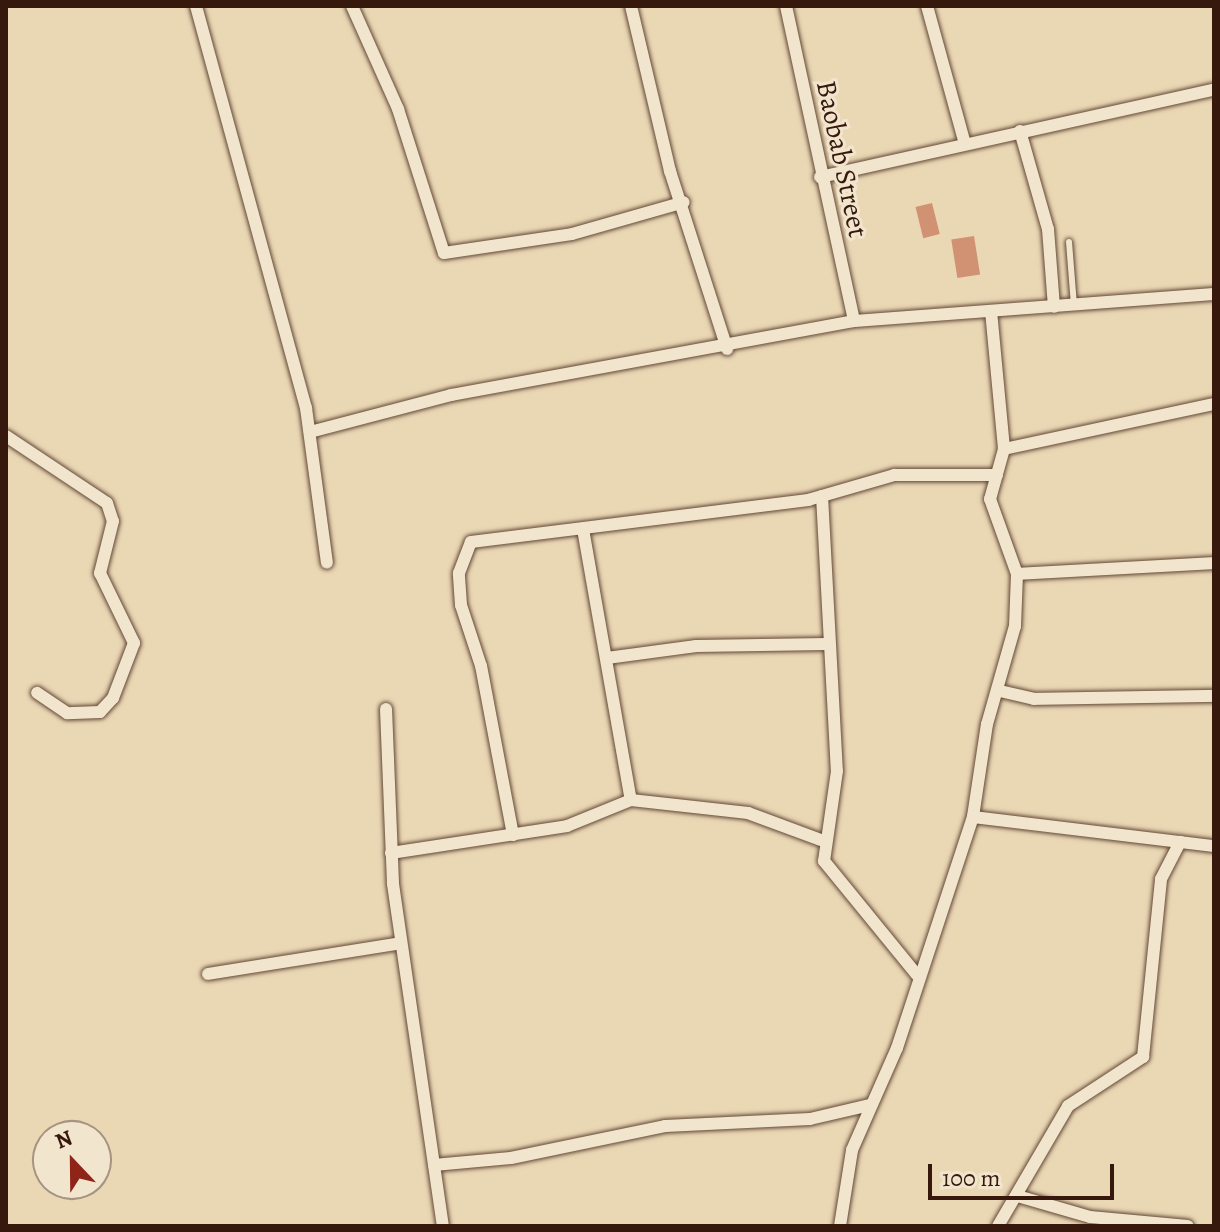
<!DOCTYPE html>
<style>
body{margin:0}
#map{position:relative;width:1220px;height:1232px;overflow:hidden;background:#ead7b4;font-family:Alegreya,serif}
div>[style]{position:absolute}
[style*='--x']{left:calc(var(--x)*1px);top:calc(var(--y)*1px);width:calc(var(--w)*1px);rotate:calc(var(--a)*1deg)}
.building>*{inset:0;background:#d19274;transform-origin:0 0}
.roads{filter:drop-shadow(0 0 2px #634837) drop-shadow(0 0 2px #634837)}
.service>*{height:6px;margin:-3px;padding:0 3px;transform-origin:3px;border-radius:3px;background:#f1e5ce}
.minor>*{height:12px;margin:-6px;padding:0 6px;transform-origin:6px;border-radius:6px;background:#f1e5ce}
span{translate:-50% -50%;white-space:nowrap;text-align:center;line-height:1.15;-webkit-text-stroke:6px #f1e5ce;paint-order:stroke}
.street-label{font-size:28px;color:#36180d}
.frame{position:absolute;inset:0;border:8px solid #36180d;pointer-events:none}
.north{position:absolute;left:32px;top:1120px;width:80px;height:80px;box-sizing:border-box;background:#f1e5ce;border:2px solid #a69381;border-radius:50%;rotate:338deg;font-size:22px;font-weight:700;line-height:32px;text-align:center;color:#36180d}
.north::after{content:'';display:block;margin:auto;width:28px;height:36px;background:#8f2418;clip-path:polygon(50% 0,100% 100%,50% 72%,0 100%)}
.scale{position:absolute;left:928px;top:1164px;width:186px;height:36px;box-sizing:border-box;border:4px solid #36180d;border-top:0;padding-left:10px;font-size:24px;line-height:28px;white-space:nowrap;color:#36180d;-webkit-text-stroke:6px #f1e5ce;paint-order:stroke}
</style>
<div id="map">
<div class="building">
<div style="left:932px;top:203px;width:32px;height:17px;rotate:76deg"></div>
<div style="left:974px;top:236px;width:39px;height:23px;rotate:81deg"></div>
</div>
<div class="roads">
<div class="service">
<div style="--x:1069;--y:242;--w:64;--a:85.5"></div>
</div>
<div class="minor">
<div style="--x:196;--y:6;--w:417;--a:74.7"></div>
<div style="--x:306;--y:408;--w:156;--a:82.3"></div>
<div style="--x:352;--y:6;--w:113;--a:65.9"></div>
<div style="--x:398;--y:109;--w:151;--a:72.3"></div>
<div style="--x:444;--y:253;--w:129;--a:-8.4"></div>
<div style="--x:572;--y:234;--w:116;--a:-15.9"></div>
<div style="--x:631;--y:6;--w:170;--a:76.7"></div>
<div style="--x:670;--y:171;--w:187;--a:72.2"></div>
<div style="--x:786;--y:6;--w:322;--a:77.8"></div>
<div style="--x:927;--y:6;--w:139;--a:74.6"></div>
<div style="--x:1020;--y:131;--w:102;--a:74.1"></div>
<div style="--x:1048;--y:229;--w:78;--a:85.6"></div>
<div style="--x:820;--y:177;--w:403;--a:-12.5"></div>
<div style="--x:991;--y:311;--w:139;--a:84.6"></div>
<div style="--x:1004;--y:449;--w:52;--a:105.6"></div>
<div style="--x:990;--y:499;--w:80;--a:70.2"></div>
<div style="--x:1017;--y:574;--w:52;--a:92.2"></div>
<div style="--x:1015;--y:626;--w:102;--a:105.9"></div>
<div style="--x:987;--y:724;--w:94;--a:98.6"></div>
<div style="--x:973;--y:817;--w:243;--a:6.9"></div>
<div style="--x:310;--y:432;--w:146;--a:-14.7"></div>
<div style="--x:451;--y:395;--w:410;--a:-10.4"></div>
<div style="--x:854;--y:321;--w:361;--a:-4.3"></div>
<div style="--x:6;--y:436;--w:121;--a:33.6"></div>
<div style="--x:107;--y:503;--w:19;--a:72"></div>
<div style="--x:113;--y:521;--w:54;--a:104"></div>
<div style="--x:100;--y:573;--w:78;--a:64.1"></div>
<div style="--x:134;--y:643;--w:59;--a:110.9"></div>
<div style="--x:113;--y:698;--w:19;--a:133"></div>
<div style="--x:100;--y:712;--w:33;--a:178"></div>
<div style="--x:67;--y:713;--w:36;--a:-146"></div>
<div style="--x:1004;--y:449;--w:215;--a:-12.1"></div>
<div style="--x:822;--y:496;--w:275;--a:86.9"></div>
<div style="--x:837;--y:771;--w:91;--a:98.2"></div>
<div style="--x:824;--y:861;--w:147;--a:50.8"></div>
<div style="--x:583;--y:529;--w:275;--a:80"></div>
<div style="--x:631;--y:800;--w:118;--a:6.3"></div>
<div style="--x:748;--y:813;--w:78;--a:20.3"></div>
<div style="--x:1017;--y:574;--w:197;--a:-3.2"></div>
<div style="--x:607;--y:658;--w:90;--a:-7.7"></div>
<div style="--x:696;--y:646;--w:130;--a:-0.9"></div>
<div style="--x:1000;--y:691;--w:35;--a:13"></div>
<div style="--x:1034;--y:699;--w:180;--a:-1"></div>
<div style="--x:386;--y:709;--w:175;--a:87.7"></div>
<div style="--x:393;--y:884;--w:346;--a:81.7"></div>
<div style="--x:513;--y:835;--w:172;--a:-100.7"></div>
<div style="--x:481;--y:666;--w:64;--a:-108.2"></div>
<div style="--x:461;--y:605;--w:32;--a:-94"></div>
<div style="--x:459;--y:573;--w:33;--a:-69"></div>
<div style="--x:471;--y:542;--w:340;--a:-7.1"></div>
<div style="--x:808;--y:500;--w:90;--a:-16.2"></div>
<div style="--x:894;--y:475;--w:103;--a:0"></div>
<div style="--x:391;--y:853;--w:178;--a:-8.7"></div>
<div style="--x:567;--y:826;--w:69;--a:-22.1"></div>
<div style="--x:208;--y:974;--w:195;--a:-9.1"></div>
<div style="--x:434;--y:1165;--w:77;--a:-5.2"></div>
<div style="--x:511;--y:1158;--w:157;--a:-11.7"></div>
<div style="--x:665;--y:1126;--w:145;--a:-2.8"></div>
<div style="--x:810;--y:1119;--w:62;--a:-13.1"></div>
<div style="--x:1021;--y:1197;--w:72;--a:16.2"></div>
<div style="--x:1090;--y:1217;--w:98;--a:5.2"></div>
<div style="--x:840;--y:1226;--w:77;--a:-81"></div>
<div style="--x:852;--y:1150;--w:111;--a:-66.2"></div>
<div style="--x:897;--y:1048;--w:243;--a:-71.8"></div>
<div style="--x:998;--y:1226;--w:139;--a:-59.7"></div>
<div style="--x:1068;--y:1106;--w:90;--a:-33.2"></div>
<div style="--x:1143;--y:1057;--w:179;--a:-84.2"></div>
<div style="--x:1161;--y:879;--w:42;--a:-62.8"></div>
</div>
</div>
<div class="street-label">
<span style="left:842px;top:159px;rotate:78deg">Baobab Street</span>
</div>
<div class="frame"></div>
<div class="north">N</div>
<div class="scale">100 m</div>
</div>
